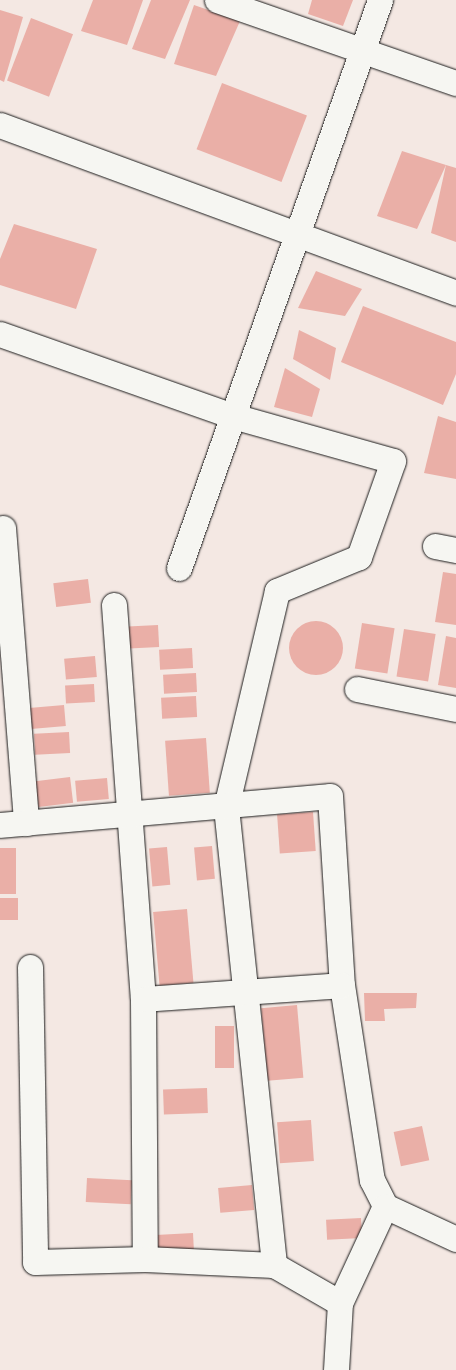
<!DOCTYPE html>
<style>
body{margin:0}
#map{position:relative;width:456px;height:1370px;overflow:hidden;background:#f4e8e3;font-family:Pangolin,sans-serif}
div>[style]{position:absolute}
[style*='--x']{left:calc(var(--x)*1px);top:calc(var(--y)*1px);width:calc(var(--w)*1px);rotate:calc(var(--a)*1deg)}
.building>*{inset:0;background:#eaafa7;transform-origin:0 0}
.round{border-radius:50%}
.roads{filter:drop-shadow(0 0 1px #1c1c1c) drop-shadow(0 0 1px #1c1c1c)}
.street>*{height:25px;margin:-12.5px;padding:0 12.5px;transform-origin:12.5px;border-radius:12.5px;background:#f6f6f2}
span{translate:-50% -50%;white-space:nowrap;text-align:center;line-height:1.15;-webkit-text-stroke:4.5px #f6f6f2;paint-order:stroke}
</style>
<div id="map">
<div class="building">
<div style="clip-path:polygon(93px 0,143px 0,127px 45px,81px 31px)"></div>
<div style="clip-path:polygon(151px 0,190px 0,165px 59px,132px 49px)"></div>
<div style="clip-path:polygon(312px 0,353px 0,343px 26px,308px 14px)"></div>
<div style="clip-path:polygon(194px 5px,240px 21px,216px 76px,174px 64px)"></div>
<div style="clip-path:polygon(0 10px,23px 17px,4px 82px,0 80px)"></div>
<div style="left:31px;top:18px;width:45px;height:67px;rotate:21deg"></div>
<div style="left:222px;top:83px;width:91px;height:71px;rotate:21deg"></div>
<div style="clip-path:polygon(402px 151px,446px 165px,417px 229px,377px 216px)"></div>
<div style="clip-path:polygon(446px 165px,456px 168px,456px 242px,431px 233px)"></div>
<div style="clip-path:polygon(14px 224px,97px 249px,76px 309px,0 285px,0 259px)"></div>
<div style="clip-path:polygon(316px 271px,362px 289px,345px 316px,298px 308px)"></div>
<div style="clip-path:polygon(363px 306px,456px 342px,456px 374px,443px 405px,341px 362px)"></div>
<div style="clip-path:polygon(299px 330px,336px 348px,330px 380px,293px 359px)"></div>
<div style="clip-path:polygon(285px 368px,320px 389px,312px 417px,274px 407px)"></div>
<div style="clip-path:polygon(438px 416px,456px 422px,456px 479px,424px 473px)"></div>
<div style="clip-path:polygon(443px 572px,456px 574px,456px 625px,435px 622px)"></div>
<div style="left:88px;top:579px;width:24px;height:35px;rotate:83deg"></div>
<div class="round" style="left:289px;top:621px;width:54px;height:54px"></div>
<div style="left:362px;top:623px;width:33px;height:46px;rotate:9deg"></div>
<div style="left:158px;top:625px;width:22px;height:35px;rotate:87deg"></div>
<div style="left:404px;top:629px;width:32px;height:48px;rotate:9deg"></div>
<div style="clip-path:polygon(446px 636px,456px 638px,456px 688px,438px 685px)"></div>
<div style="left:192px;top:648px;width:20px;height:33px;rotate:87deg"></div>
<div style="left:95px;top:656px;width:21px;height:31px;rotate:85deg"></div>
<div style="left:196px;top:673px;width:19px;height:33px;rotate:87deg"></div>
<div style="left:94px;top:684px;width:18px;height:29px;rotate:87deg"></div>
<div style="left:196px;top:696px;width:21px;height:35px;rotate:87deg"></div>
<div style="left:64px;top:705px;width:21px;height:35px;rotate:85deg"></div>
<div style="left:69px;top:732px;width:21px;height:35px;rotate:87deg"></div>
<div style="left:206px;top:738px;width:55px;height:41px;rotate:86deg"></div>
<div style="left:70px;top:777px;width:26px;height:35px;rotate:83deg"></div>
<div style="left:107px;top:778px;width:21px;height:32px;rotate:85deg"></div>
<div style="left:313px;top:812px;width:39px;height:36px;rotate:86deg"></div>
<div style="left:212px;top:846px;width:33px;height:18px;rotate:85deg"></div>
<div style="left:167px;top:847px;width:38px;height:18px;rotate:85deg"></div>
<div style="left:0;top:848px;width:16px;height:46px"></div>
<div style="left:0;top:898px;width:18px;height:22px"></div>
<div style="left:187px;top:909px;width:74px;height:34px;rotate:85deg"></div>
<div style="clip-path:polygon(364px 993px,417px 993px,416px 1008px,384px 1009px,385px 1021px,365px 1021px)"></div>
<div style="left:297px;top:1005px;width:73px;height:36px;rotate:85deg"></div>
<div style="left:215px;top:1026px;width:19px;height:42px"></div>
<div style="left:207px;top:1088px;width:25px;height:44px;rotate:88deg"></div>
<div style="left:311px;top:1120px;width:41px;height:34px;rotate:86deg"></div>
<div style="left:422px;top:1126px;width:35px;height:29px;rotate:78deg"></div>
<div style="left:87px;top:1178px;width:45px;height:24px;rotate:3deg"></div>
<div style="left:252px;top:1185px;width:25px;height:34px;rotate:85deg"></div>
<div style="left:361px;top:1218px;width:20px;height:35px;rotate:87deg"></div>
<div style="left:193px;top:1233px;width:20px;height:42px;rotate:87deg"></div>
</div>
<div class="roads">
<div class="street">
<div style="--x:217;--y:0;--w:253;--a:19.2"></div>
<div style="--x:0;--y:125;--w:486;--a:20.2"></div>
<div style="--x:0;--y:334;--w:247;--a:19.4"></div>
<div style="--x:233;--y:416;--w:166;--a:15.7"></div>
<div style="--x:393;--y:461;--w:102;--a:109.5"></div>
<div style="--x:359;--y:557;--w:89;--a:157.5"></div>
<div style="--x:277;--y:591;--w:222;--a:103.3"></div>
<div style="--x:226;--y:807;--w:461;--a:84"></div>
<div style="--x:274;--y:1265;--w:76;--a:29.9"></div>
<div style="--x:3;--y:528;--w:296;--a:85.5"></div>
<div style="--x:435;--y:546;--w:21;--a:11"></div>
<div style="--x:179;--y:568;--w:603;--a:-70.51"></div>
<div style="--x:114;--y:605;--w:395;--a:85.8"></div>
<div style="--x:143;--y:999;--w:260;--a:89.6"></div>
<div style="--x:357;--y:689;--w:101;--a:11.4"></div>
<div style="--x:0;--y:825;--w:331;--a:-5"></div>
<div style="--x:330;--y:796;--w:189;--a:86.4"></div>
<div style="--x:342;--y:985;--w:197;--a:81.3"></div>
<div style="--x:372;--y:1180;--w:29;--a:63"></div>
<div style="--x:385;--y:1206;--w:78;--a:24.9"></div>
<div style="--x:30;--y:967;--w:295;--a:89"></div>
<div style="--x:35;--y:1262;--w:110;--a:-1.6"></div>
<div style="--x:145;--y:1259;--w:129;--a:2.7"></div>
<div style="--x:143;--y:999;--w:199;--a:-4"></div>
<div style="--x:336;--y:1370;--w:67;--a:-86.6"></div>
<div style="--x:340;--y:1303;--w:107;--a:-65.1"></div>
</div>
</div>
</div>
